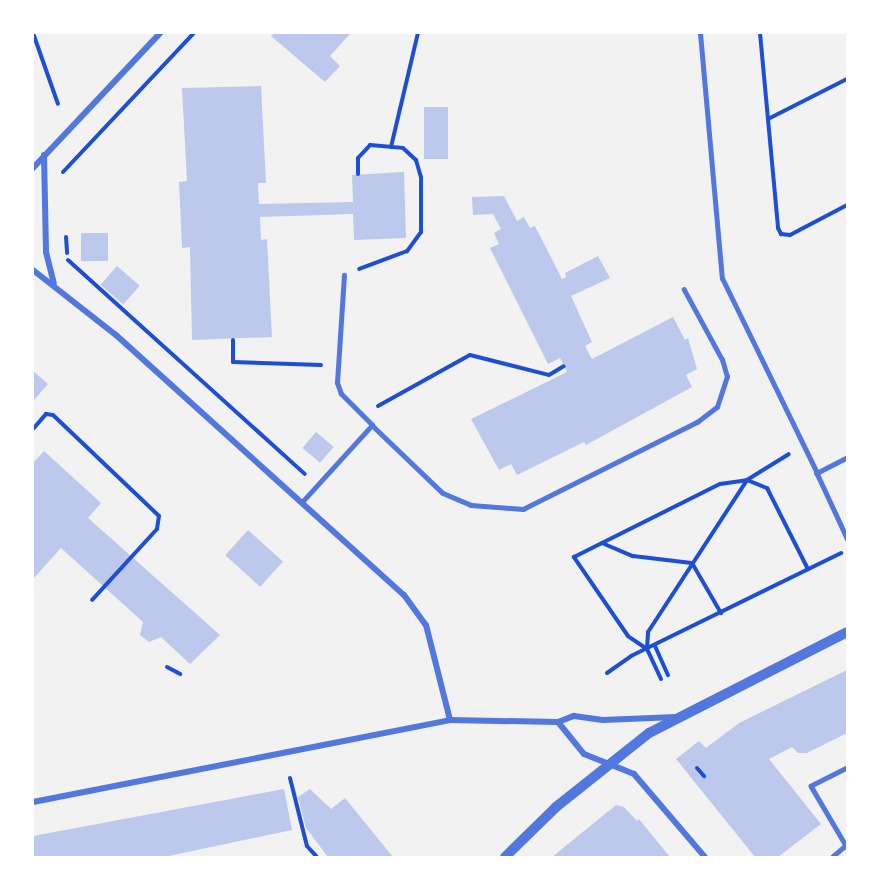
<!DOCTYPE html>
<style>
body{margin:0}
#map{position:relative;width:880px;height:890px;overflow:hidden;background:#f2f2f2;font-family:"PT Sans Narrow",sans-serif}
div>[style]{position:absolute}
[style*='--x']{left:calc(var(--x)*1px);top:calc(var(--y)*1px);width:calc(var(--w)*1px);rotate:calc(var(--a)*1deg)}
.building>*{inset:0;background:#bdc9ec;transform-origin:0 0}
.path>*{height:4px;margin:-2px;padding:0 2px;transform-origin:2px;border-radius:2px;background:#1d4ed8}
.service>*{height:4.5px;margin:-2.25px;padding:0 2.25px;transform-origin:2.25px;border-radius:2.25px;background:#5277de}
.pedestrian>*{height:5px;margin:-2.5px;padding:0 2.5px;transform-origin:2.5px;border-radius:2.5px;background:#5277de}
.minor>*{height:6px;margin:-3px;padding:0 3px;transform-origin:3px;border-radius:3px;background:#5277de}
.tertiary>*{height:10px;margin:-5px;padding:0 5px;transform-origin:5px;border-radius:5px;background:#5277de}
span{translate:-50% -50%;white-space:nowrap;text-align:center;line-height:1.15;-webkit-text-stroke:6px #fff;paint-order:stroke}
.frame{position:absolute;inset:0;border:34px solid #fff;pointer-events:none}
</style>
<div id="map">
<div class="building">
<div style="clip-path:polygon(274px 33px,351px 33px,330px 56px,340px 66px,325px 82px,271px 36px)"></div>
<div style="clip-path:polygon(261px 86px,266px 183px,258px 183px,259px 204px,353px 202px,352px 175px,404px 172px,406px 238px,354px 240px,353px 214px,260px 217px,261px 240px,267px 239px,272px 337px,192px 340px,190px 247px,182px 248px,179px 182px,187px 181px,182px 88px)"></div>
<div style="left:424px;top:107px;width:24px;height:52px"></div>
<div style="clip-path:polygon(504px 196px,517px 221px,524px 217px,530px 228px,535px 226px,562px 279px,566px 277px,565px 273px,598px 256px,610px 278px,571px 296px,592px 342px,585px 346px,592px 359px,673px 317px,685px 340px,688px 338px,697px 369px,686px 375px,692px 387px,586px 445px,584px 442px,517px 475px,511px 464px,499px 470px,471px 419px,567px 372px,560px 358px,548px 364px,490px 248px,499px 244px,494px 233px,501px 229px,493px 214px,473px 215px,472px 197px)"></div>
<div style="left:81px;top:233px;width:27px;height:28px"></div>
<div style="left:117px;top:266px;width:30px;height:25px;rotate:41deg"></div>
<div style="clip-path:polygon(33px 371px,48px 384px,33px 401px)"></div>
<div style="left:316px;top:432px;width:23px;height:21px;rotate:40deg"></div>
<div style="clip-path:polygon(44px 451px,101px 503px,88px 518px,220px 635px,190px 664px,161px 637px,149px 642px,140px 635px,143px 622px,61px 548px,33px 579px,33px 463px)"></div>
<div style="left:248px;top:530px;width:47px;height:34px;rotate:42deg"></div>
<div style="clip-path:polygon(847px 670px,847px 733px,807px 753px,798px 753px,792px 747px,769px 759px,821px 824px,778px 857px,755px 857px,676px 759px,699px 741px,706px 748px,739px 723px)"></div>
<div style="clip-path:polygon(284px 789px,292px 830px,164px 857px,33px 857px,33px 836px)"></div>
<div style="clip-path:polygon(310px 789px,331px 809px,345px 798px,393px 857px,328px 857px,306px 828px,298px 797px)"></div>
<div style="clip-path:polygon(616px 805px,624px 807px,637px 821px,639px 819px,670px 857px,552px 857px)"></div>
</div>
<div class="path">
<div style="--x:33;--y:33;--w:75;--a:70.6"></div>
<div style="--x:760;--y:33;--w:196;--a:84.7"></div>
<div style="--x:778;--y:228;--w:7;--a:63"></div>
<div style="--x:781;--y:234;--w:9;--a:6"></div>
<div style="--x:790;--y:235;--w:64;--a:-27.8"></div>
<div style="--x:768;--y:119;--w:89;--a:-26.9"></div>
<div style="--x:391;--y:147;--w:117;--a:-76.7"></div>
<div style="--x:63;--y:172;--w:191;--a:-46.7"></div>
<div style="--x:358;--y:174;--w:16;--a:-90"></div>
<div style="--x:358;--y:158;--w:18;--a:-47"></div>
<div style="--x:370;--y:145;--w:33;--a:5"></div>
<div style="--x:403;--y:148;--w:18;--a:43"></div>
<div style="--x:416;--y:160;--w:18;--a:74"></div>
<div style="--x:421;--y:177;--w:55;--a:90"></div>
<div style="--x:421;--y:232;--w:24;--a:126"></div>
<div style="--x:407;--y:251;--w:51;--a:159.4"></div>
<div style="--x:66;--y:237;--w:16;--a:86"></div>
<div style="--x:68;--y:260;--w:319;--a:42.1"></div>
<div style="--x:233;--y:340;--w:22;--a:90"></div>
<div style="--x:233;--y:362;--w:88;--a:2"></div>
<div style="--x:378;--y:406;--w:105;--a:-29"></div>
<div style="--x:470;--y:355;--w:81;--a:14.2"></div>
<div style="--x:549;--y:375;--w:17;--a:-31"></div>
<div style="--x:33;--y:429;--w:20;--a:-49"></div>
<div style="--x:46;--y:414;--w:7;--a:8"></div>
<div style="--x:53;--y:415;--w:146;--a:43.6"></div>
<div style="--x:159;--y:516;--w:13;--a:99"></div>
<div style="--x:157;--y:529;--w:96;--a:132.5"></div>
<div style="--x:602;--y:543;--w:34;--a:23"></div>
<div style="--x:633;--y:556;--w:59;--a:6.8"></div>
<div style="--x:692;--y:563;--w:58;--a:59.9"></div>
<div style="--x:655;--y:646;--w:32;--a:66"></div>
<div style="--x:647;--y:648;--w:16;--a:-86"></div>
<div style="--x:648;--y:632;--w:181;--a:-56.9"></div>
<div style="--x:747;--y:480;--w:49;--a:-31.8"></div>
<div style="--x:167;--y:667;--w:15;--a:28"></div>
<div style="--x:607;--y:673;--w:29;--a:-35"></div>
<div style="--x:631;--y:656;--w:234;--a:-26.1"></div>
<div style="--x:661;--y:679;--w:33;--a:-115"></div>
<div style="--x:647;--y:649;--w:23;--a:-146"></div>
<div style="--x:628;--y:636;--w:96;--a:-124.4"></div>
<div style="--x:574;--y:557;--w:163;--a:-26.6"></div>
<div style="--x:720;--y:484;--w:27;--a:-8"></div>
<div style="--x:747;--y:480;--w:22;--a:22"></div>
<div style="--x:767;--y:488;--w:91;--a:63.2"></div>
<div style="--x:697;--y:768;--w:11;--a:49"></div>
<div style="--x:290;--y:778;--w:70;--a:76"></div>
<div style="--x:307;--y:846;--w:15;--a:48"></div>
</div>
<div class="service">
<div style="--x:372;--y:425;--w:98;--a:43.8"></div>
<div style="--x:443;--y:493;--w:30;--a:23"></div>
<div style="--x:471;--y:505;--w:52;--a:4.4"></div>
<div style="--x:523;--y:509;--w:195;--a:-26.6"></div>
<div style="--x:697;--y:422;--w:25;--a:-37"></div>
<div style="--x:717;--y:407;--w:32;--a:-72"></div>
<div style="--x:727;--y:377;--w:18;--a:-106"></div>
<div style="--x:722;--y:360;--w:80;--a:-118.5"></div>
<div style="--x:847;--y:458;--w:34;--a:153"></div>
<div style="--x:817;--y:473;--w:72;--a:65.2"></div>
<div style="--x:302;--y:502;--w:104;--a:-47.7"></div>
<div style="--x:372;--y:425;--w:44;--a:-135"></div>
<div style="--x:341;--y:394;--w:12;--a:-110"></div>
<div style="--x:337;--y:383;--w:108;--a:-86.3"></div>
<div style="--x:847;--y:768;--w:40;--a:153.4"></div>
<div style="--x:811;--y:786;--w:71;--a:59.5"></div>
<div style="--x:832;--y:857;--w:18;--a:-41"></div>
</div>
<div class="pedestrian">
<div style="--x:700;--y:33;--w:246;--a:84.9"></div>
<div style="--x:722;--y:278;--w:217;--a:64"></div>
</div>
<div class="minor">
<div style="--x:44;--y:155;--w:97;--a:88.8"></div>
<div style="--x:46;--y:252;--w:32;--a:76"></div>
<div style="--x:33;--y:168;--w:185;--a:-46.7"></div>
<div style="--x:33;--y:270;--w:105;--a:38.1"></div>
<div style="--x:116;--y:335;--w:388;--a:42.1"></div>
<div style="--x:404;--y:595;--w:37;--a:54"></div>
<div style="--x:426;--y:625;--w:98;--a:75.8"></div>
<div style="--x:558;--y:722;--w:41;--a:50.9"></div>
<div style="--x:584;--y:754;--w:54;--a:21.8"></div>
<div style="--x:634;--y:774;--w:109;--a:49.5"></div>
<div style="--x:33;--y:802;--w:425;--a:-11.1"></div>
<div style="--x:450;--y:720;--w:108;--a:1.1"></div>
<div style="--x:558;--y:722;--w:17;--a:-21"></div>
<div style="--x:574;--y:716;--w:29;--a:8"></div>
<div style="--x:603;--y:720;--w:73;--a:-2.4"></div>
</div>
<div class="tertiary">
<div style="--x:505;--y:857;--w:71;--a:-44.4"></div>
<div style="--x:556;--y:807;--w:119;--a:-38.5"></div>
<div style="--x:649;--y:733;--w:222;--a:-27"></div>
</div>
<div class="frame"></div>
</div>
